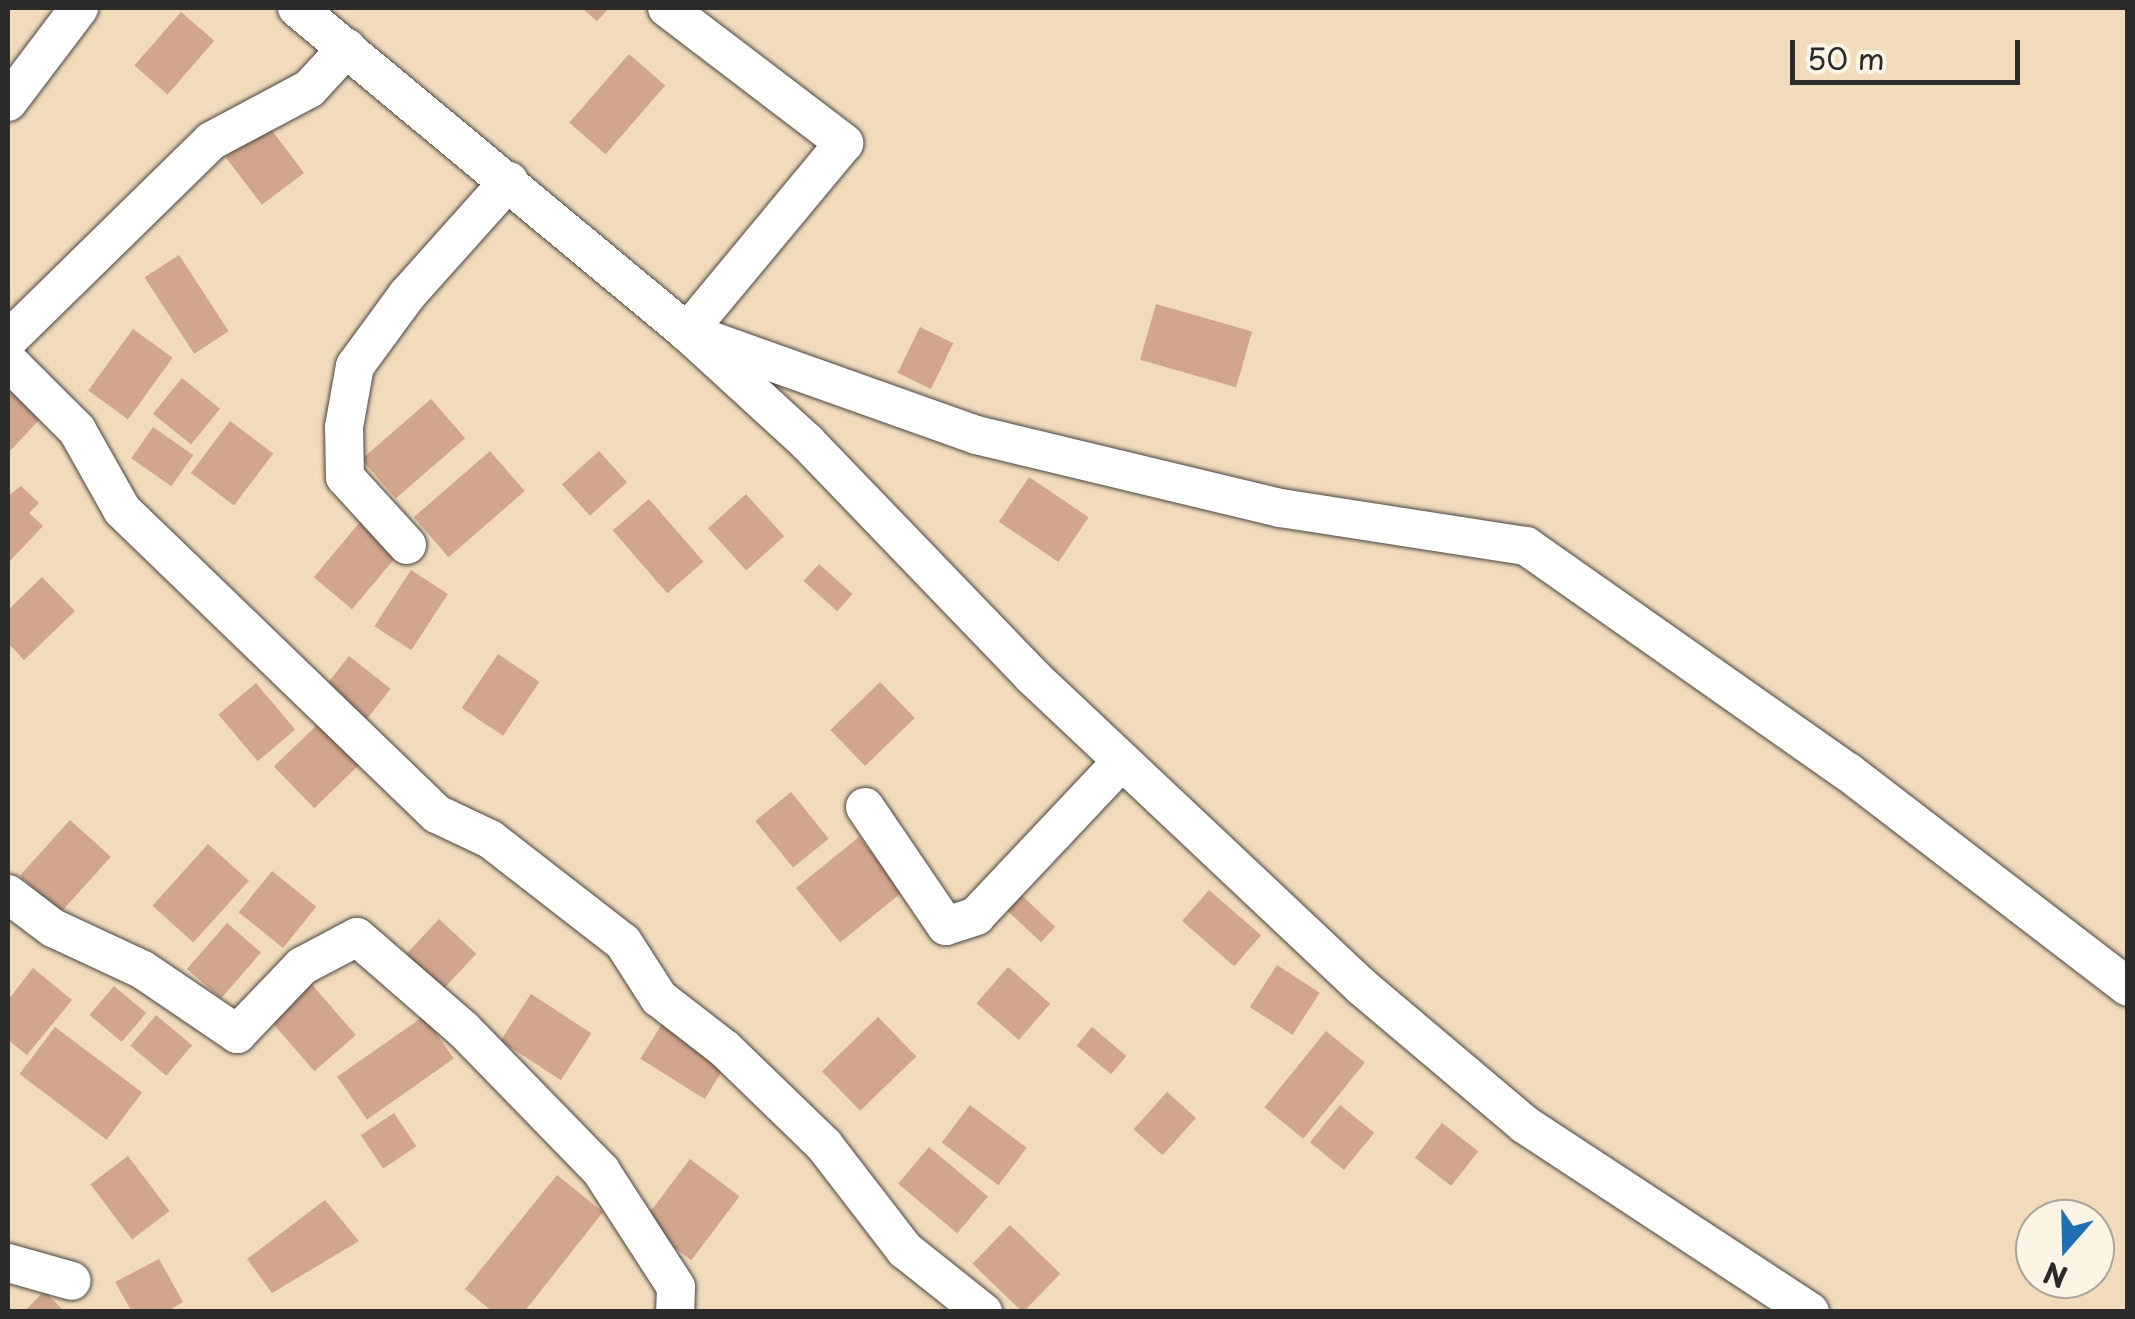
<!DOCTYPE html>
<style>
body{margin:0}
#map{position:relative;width:2135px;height:1319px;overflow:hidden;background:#f1dbbb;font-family:"Playpen Sans",sans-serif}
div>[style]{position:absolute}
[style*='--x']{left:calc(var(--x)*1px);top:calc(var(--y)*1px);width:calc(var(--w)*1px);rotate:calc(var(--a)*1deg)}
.building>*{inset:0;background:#d2a68d;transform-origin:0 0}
.roads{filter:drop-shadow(0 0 2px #494541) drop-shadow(0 0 2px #494541)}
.minor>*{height:38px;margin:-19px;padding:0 19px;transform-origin:19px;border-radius:19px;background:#fff}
span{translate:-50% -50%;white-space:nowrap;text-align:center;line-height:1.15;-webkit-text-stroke:9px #fcf5e5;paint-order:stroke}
.frame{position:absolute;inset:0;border:10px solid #2b2b2b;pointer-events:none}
.north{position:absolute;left:2015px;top:1199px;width:100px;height:100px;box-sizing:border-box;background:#fcf5e5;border:2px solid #a8a49b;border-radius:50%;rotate:200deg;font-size:28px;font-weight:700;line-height:40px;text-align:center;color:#2b2b2b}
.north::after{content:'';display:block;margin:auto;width:35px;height:45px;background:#1f6fb2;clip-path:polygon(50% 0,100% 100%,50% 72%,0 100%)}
.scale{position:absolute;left:1790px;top:40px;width:230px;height:45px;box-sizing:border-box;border:5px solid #2b2b2b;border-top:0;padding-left:12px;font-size:30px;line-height:35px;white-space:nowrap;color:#2b2b2b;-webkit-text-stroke:8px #fcf5e5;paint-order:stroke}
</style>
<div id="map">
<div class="building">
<div style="clip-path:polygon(582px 8px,609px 8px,597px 21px)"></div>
<div style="left:181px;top:12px;width:44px;height:71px;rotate:41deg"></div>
<div style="left:629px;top:54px;width:48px;height:91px;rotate:41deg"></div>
<div style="left:268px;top:125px;width:60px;height:53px;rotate:53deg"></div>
<div style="left:179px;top:255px;width:91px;height:41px;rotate:57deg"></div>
<div style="left:1156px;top:304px;width:100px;height:58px;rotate:16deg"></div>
<div style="left:920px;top:327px;width:37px;height:51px;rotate:26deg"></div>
<div style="left:133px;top:329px;width:49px;height:76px;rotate:36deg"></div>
<div style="left:182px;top:378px;width:49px;height:46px;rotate:39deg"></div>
<div style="clip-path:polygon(8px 385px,42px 417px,8px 453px)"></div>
<div style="left:431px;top:399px;width:52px;height:92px;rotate:49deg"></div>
<div style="left:230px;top:421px;width:54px;height:65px;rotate:37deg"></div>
<div style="left:153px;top:427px;width:49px;height:38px;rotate:35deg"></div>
<div style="left:490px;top:451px;width:53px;height:101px;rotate:49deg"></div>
<div style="left:599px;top:451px;width:42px;height:50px;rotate:48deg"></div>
<div style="left:1029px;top:477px;width:72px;height:54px;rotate:34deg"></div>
<div style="clip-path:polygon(21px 486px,39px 503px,29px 513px,43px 526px,8px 563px,8px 496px)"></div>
<div style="left:746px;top:494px;width:57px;height:51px;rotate:48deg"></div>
<div style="left:649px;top:499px;width:83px;height:48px;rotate:49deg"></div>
<div style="left:360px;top:522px;width:50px;height:72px;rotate:40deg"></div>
<div style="left:819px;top:564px;width:45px;height:23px;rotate:42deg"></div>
<div style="left:411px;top:570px;width:44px;height:67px;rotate:33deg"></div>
<div style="clip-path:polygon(42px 577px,75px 611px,24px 660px,8px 643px,8px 610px)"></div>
<div style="left:498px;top:654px;width:50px;height:65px;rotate:34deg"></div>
<div style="left:349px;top:656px;width:53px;height:39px;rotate:38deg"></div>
<div style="left:880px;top:682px;width:50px;height:69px;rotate:46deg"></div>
<div style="left:256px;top:683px;width:61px;height:49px;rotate:50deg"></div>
<div style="left:320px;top:722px;width:58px;height:64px;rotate:46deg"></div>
<div style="left:791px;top:792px;width:60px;height:46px;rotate:51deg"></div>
<div style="left:70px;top:820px;width:55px;height:75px;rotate:42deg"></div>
<div style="left:859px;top:837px;width:70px;height:81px;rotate:51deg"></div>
<div style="left:208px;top:844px;width:55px;height:83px;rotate:42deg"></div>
<div style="left:272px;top:871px;width:57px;height:53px;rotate:39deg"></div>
<div style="left:1209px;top:890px;width:69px;height:41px;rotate:41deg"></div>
<div style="left:1018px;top:892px;width:51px;height:21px;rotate:43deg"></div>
<div style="left:439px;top:919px;width:51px;height:52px;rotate:43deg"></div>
<div style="left:227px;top:923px;width:45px;height:61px;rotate:41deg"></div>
<div style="left:1277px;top:965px;width:51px;height:50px;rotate:33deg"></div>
<div style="left:1008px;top:967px;width:56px;height:48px;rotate:41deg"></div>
<div style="clip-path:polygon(33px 968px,72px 1000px,27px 1055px,8px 1040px,8px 1000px)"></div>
<div style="left:308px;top:980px;width:73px;height:55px;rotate:49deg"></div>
<div style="left:114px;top:986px;width:42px;height:38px;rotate:40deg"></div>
<div style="left:531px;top:994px;width:72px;height:56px;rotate:33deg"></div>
<div style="left:156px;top:1015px;width:47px;height:40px;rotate:40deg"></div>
<div style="left:424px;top:1016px;width:52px;height:106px;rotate:55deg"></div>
<div style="left:878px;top:1017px;width:55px;height:78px;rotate:46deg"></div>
<div style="left:662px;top:1024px;width:76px;height:41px;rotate:32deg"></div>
<div style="left:55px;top:1027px;width:109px;height:59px;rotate:37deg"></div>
<div style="left:1092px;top:1027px;width:45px;height:24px;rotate:40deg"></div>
<div style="left:1326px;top:1031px;width:50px;height:98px;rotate:39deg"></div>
<div style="left:1167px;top:1092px;width:39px;height:50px;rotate:42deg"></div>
<div style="left:970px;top:1105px;width:71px;height:47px;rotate:37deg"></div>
<div style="left:1340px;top:1105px;width:44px;height:48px;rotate:39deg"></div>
<div style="left:394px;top:1113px;width:40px;height:40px;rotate:56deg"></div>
<div style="left:1442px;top:1123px;width:46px;height:44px;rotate:38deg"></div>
<div style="left:929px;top:1147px;width:77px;height:48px;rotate:40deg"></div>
<div style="left:128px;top:1156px;width:69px;height:47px;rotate:53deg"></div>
<div style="left:690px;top:1159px;width:62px;height:80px;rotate:37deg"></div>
<div style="clip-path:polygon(557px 1175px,603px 1212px,524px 1312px,493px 1312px,465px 1289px)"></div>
<div style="clip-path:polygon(325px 1200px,359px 1241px,272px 1293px,247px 1259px)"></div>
<div style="left:1010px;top:1225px;width:70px;height:54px;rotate:44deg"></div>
<div style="clip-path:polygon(159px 1259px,183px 1302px,167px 1312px,132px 1312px,115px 1282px)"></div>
<div style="clip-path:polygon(44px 1291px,65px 1312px,24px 1312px)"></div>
</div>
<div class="roads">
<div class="minor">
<div style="--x:297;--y:8;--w:507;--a:39.72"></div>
<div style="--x:687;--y:332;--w:163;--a:42.5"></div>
<div style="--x:807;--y:442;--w:325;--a:46.1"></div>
<div style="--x:1032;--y:676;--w:453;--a:43.3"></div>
<div style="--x:1362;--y:987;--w:212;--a:40.2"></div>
<div style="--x:1524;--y:1124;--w:342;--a:33.3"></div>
<div style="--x:667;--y:8;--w:223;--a:37.3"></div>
<div style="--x:844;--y:143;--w:246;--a:129.7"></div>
<div style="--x:687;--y:332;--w:307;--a:19.6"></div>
<div style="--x:976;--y:435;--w:313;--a:13.5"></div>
<div style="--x:1280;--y:508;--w:249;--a:8.8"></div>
<div style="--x:1526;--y:546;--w:393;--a:35.1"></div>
<div style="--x:1848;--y:772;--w:353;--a:37.5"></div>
<div style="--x:8;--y:102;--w:118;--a:-52.9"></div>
<div style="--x:8;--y:340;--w:284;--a:-44.4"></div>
<div style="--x:211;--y:141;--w:111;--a:-28"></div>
<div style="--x:309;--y:89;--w:56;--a:-47.2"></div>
<div style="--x:8;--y:361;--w:98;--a:45"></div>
<div style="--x:77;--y:430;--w:92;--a:60.6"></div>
<div style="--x:122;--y:510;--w:438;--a:44"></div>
<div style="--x:437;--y:814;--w:59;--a:25.3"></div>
<div style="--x:490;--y:839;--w:168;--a:37.8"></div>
<div style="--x:623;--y:942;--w:67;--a:57.3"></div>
<div style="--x:659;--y:998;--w:83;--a:37.7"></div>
<div style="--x:725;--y:1049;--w:138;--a:44.1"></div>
<div style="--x:824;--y:1145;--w:133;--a:52.4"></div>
<div style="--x:905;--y:1250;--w:100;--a:38.5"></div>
<div style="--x:407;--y:545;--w:92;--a:-132.4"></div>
<div style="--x:345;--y:477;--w:50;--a:-91.1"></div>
<div style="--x:344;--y:427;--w:62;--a:-79.8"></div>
<div style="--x:355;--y:366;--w:88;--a:-53.8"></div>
<div style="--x:407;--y:295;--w:153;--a:-48.2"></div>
<div style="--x:865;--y:807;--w:144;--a:55.8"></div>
<div style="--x:946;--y:926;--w:32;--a:-18"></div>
<div style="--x:976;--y:916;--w:213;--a:-46.7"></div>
<div style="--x:8;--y:894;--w:56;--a:37.1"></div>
<div style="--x:53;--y:928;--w:99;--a:25"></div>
<div style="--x:143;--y:970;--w:114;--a:34.2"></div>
<div style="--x:237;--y:1034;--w:94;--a:-46.3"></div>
<div style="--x:302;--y:966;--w:62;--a:-27.8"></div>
<div style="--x:357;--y:937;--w:142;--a:41"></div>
<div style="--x:464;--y:1030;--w:197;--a:45.8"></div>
<div style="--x:601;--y:1171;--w:138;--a:57.1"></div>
<div style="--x:676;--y:1287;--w:25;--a:92"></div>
<div style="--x:8;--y:1263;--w:66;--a:15.7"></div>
</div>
</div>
<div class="frame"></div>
<div class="north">N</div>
<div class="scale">50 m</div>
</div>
